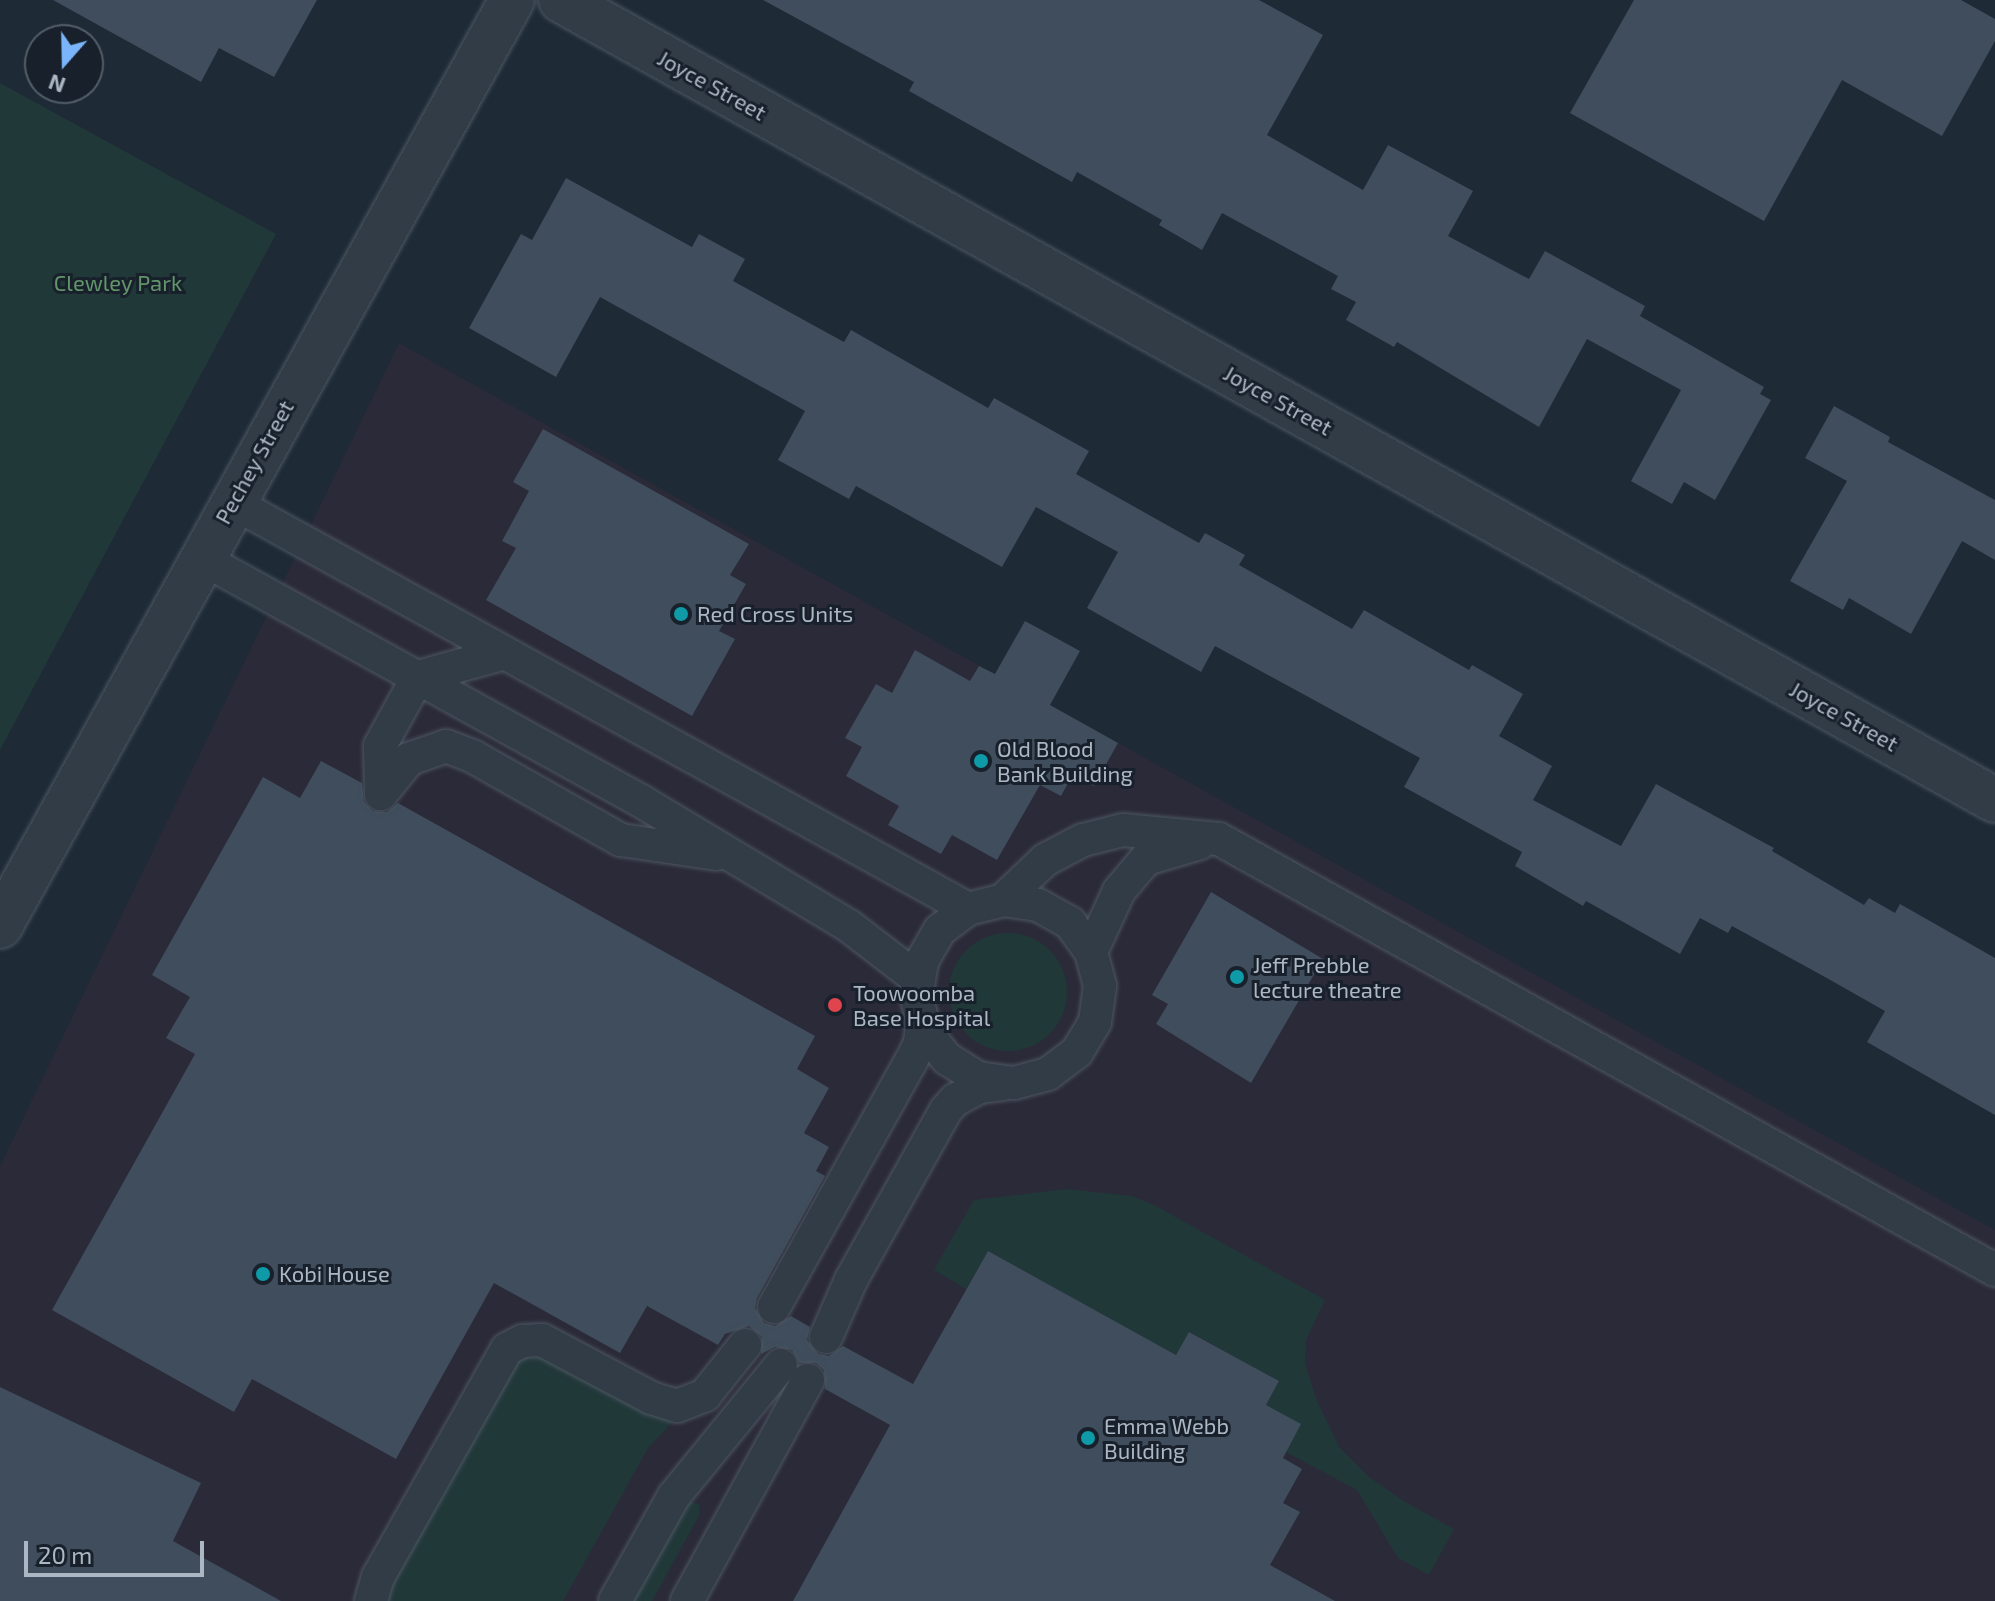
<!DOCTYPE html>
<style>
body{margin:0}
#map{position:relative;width:1995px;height:1601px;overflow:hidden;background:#1e2a36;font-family:"Exo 2",sans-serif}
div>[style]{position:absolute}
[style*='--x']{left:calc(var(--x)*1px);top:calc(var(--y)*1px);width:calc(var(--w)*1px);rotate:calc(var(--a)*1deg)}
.medical>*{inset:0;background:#2b2a38}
.green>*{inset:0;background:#213839}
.round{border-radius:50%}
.building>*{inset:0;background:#3f4d5c}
.roads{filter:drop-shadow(0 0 2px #4d5762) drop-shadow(0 0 2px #4d5762)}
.service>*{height:32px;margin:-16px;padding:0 16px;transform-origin:16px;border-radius:16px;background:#323c47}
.minor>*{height:44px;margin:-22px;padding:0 22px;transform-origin:22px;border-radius:22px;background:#323c47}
.dots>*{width:22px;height:22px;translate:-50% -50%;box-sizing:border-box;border:4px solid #18212b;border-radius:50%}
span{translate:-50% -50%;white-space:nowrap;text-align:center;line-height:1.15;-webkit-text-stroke:6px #18212b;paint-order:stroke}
.street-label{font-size:22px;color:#acb7c4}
.park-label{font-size:22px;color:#63956b}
.poi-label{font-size:22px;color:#acb7c4}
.left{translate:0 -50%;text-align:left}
.north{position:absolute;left:24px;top:24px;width:80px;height:80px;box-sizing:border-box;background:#18212b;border:2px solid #535d68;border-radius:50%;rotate:200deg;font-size:22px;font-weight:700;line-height:32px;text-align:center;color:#acb7c4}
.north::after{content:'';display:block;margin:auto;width:28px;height:36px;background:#7ab5fb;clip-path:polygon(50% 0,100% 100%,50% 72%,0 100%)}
.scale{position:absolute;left:24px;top:1541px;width:180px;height:36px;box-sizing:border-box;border:4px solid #acb7c4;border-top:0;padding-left:10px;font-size:24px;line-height:28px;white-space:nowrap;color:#acb7c4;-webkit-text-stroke:6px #18212b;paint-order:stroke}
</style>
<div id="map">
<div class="medical">
<div style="clip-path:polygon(399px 343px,1995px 1230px,1995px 1601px,0 1601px,0 1166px)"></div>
</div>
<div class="green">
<div style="clip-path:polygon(0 83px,276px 234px,0 750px)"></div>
<div class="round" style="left:949px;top:933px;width:118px;height:118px"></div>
<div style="clip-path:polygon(1066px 1189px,1132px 1196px,1154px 1205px,1325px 1300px,1306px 1340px,1305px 1364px,1317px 1401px,1339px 1447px,1369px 1477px,1407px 1503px,1454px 1529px,1429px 1575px,1398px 1558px,1357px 1490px,1286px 1452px,1266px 1405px,1279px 1381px,1190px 1332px,1176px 1355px,988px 1251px,966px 1289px,934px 1270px,974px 1200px)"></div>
<div style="clip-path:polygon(526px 1351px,679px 1415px,648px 1448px,563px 1601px,380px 1601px,471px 1427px)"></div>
<div style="clip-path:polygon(690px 1502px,699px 1504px,700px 1514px,652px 1601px,631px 1601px)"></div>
</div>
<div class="building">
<div style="clip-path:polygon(53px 0,317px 0,274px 77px,219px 48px,201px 82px)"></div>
<div style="clip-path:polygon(763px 0,1259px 0,1323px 35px,1267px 135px,1363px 190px,1388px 145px,1473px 191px,1448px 236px,1529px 279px,1545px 251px,1645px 306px,1640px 316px,1764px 387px,1760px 394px,1771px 400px,1715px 500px,1684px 482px,1672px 504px,1631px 481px,1681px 390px,1587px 339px,1539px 427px,1397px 342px,1394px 347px,1346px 320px,1356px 302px,1331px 289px,1338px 276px,1222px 213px,1202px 250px,1159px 225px,1162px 220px,1077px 172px,1072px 182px,909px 91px,914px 82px)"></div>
<div style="clip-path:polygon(1634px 0,1961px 0,1995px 19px,1995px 41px,1942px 136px,1842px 80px,1764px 221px,1570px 113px)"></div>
<div style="clip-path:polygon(566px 178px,692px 247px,699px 234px,745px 259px,733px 281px,844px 342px,851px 330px,988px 408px,994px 398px,1089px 451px,1076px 474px,1199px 543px,1205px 533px,1245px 555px,1239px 565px,1352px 629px,1364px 610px,1469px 670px,1472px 665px,1523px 694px,1499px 736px,1552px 766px,1533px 800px,1621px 846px,1656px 784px,1774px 848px,1772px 851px,1864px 905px,1869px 898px,1895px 913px,1900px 904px,1995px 958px,1995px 1115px,1867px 1042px,1885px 1011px,1825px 977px,1732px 926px,1728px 933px,1700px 918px,1680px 954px,1586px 901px,1583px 906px,1515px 866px,1522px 852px,1404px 787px,1420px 758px,1215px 646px,1201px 672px,1087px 608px,1118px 552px,1036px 507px,1002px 567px,856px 486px,849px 499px,778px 460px,805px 411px,600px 297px,556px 377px,469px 328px,521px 234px,532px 240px)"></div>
<div style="clip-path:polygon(1834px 406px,1890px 437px,1888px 442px,1995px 500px,1995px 560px,1962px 541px,1911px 634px,1849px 598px,1843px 610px,1790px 581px,1847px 481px,1805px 458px)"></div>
<div style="clip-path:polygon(543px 429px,749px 544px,730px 575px,746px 584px,719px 631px,735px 639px,692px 716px,486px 600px,516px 548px,502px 541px,529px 491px,513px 482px)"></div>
<div style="clip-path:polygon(1025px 621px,1080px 651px,1050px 705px,1118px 743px,1094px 786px,1073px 774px,1061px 796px,1040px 785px,997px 860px,952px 835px,941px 854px,888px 825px,899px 806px,846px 776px,862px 747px,845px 738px,876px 684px,892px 693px,915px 650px,970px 681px,979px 666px,995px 674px)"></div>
<div style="clip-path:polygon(321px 761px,362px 783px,364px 802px,373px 811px,387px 812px,398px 803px,815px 1036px,797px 1069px,829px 1088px,804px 1133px,829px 1147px,816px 1171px,825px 1176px,757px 1298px,755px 1308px,764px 1323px,775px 1326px,791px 1316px,810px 1327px,807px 1340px,818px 1354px,829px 1356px,843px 1346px,913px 1384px,988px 1251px,1176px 1355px,1189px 1332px,1279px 1381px,1266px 1405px,1301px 1424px,1283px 1458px,1302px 1469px,1283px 1503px,1300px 1512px,1270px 1565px,1335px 1601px,793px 1601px,890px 1425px,825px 1389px,824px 1370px,816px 1363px,799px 1363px,792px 1350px,775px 1347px,761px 1354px,762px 1337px,749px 1326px,725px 1334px,718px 1345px,647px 1306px,620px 1353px,494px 1283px,396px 1459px,252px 1379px,234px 1412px,52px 1310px,195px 1054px,166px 1038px,190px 997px,152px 975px,263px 777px,300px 798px)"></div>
<div style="clip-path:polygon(1211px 892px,1323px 959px,1251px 1083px,1156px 1024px,1168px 1004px,1152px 995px)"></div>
<div style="clip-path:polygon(0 1387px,201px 1483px,173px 1541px,281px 1601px,0 1601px)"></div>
</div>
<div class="roads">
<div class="service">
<div style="--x:232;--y:502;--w:841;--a:28.94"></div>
<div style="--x:201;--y:558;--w:503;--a:28.91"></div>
<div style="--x:641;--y:801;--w:243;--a:31"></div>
<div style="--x:849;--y:926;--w:88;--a:37.6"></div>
<div style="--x:381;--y:794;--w:45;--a:-51.3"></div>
<div style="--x:409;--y:759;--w:39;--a:-19"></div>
<div style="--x:446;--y:746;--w:30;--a:21"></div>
<div style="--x:474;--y:757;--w:169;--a:29.5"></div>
<div style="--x:621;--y:840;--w:97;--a:8.3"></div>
<div style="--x:381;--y:794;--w:48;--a:-91.2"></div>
<div style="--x:380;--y:746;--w:79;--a:-61.2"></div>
<div style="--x:418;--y:677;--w:90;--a:-15.4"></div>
<div style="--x:1003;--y:900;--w:35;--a:8"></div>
<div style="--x:1038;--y:905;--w:37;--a:29"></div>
<div style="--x:1070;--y:923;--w:36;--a:54"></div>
<div style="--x:1091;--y:952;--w:35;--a:75"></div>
<div style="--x:1100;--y:986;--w:36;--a:98"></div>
<div style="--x:1095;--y:1022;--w:35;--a:121"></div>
<div style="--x:1077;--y:1052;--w:36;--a:143"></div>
<div style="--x:1048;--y:1074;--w:35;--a:165"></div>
<div style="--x:1014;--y:1083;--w:36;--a:-172"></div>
<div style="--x:978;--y:1078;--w:36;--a:-148"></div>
<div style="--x:947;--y:1059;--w:36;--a:-128"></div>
<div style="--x:925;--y:1031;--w:36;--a:-104"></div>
<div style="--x:916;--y:996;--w:36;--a:-80"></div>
<div style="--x:922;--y:961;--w:36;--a:-60"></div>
<div style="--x:940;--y:930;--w:35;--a:-37"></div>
<div style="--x:968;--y:909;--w:36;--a:-14"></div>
<div style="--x:1003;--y:900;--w:58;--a:-43.6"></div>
<div style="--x:1045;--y:860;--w:43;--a:-27.8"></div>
<div style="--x:1083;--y:840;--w:41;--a:-14"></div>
<div style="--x:1123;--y:830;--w:96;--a:5.4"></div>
<div style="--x:1219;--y:839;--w:888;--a:29.05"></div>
<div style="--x:1091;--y:952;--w:67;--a:-65.3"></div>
<div style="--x:1119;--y:891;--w:42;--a:-49.8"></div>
<div style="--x:1146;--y:859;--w:56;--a:-16.5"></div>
<div style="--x:774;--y:1307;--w:282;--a:-60.9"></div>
<div style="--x:911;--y:1061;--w:20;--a:-63"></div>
<div style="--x:920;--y:1043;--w:23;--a:-83"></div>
<div style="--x:826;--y:1337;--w:62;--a:-66.3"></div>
<div style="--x:851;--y:1280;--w:195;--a:-60.8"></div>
<div style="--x:946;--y:1110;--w:13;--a:-48"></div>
<div style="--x:955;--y:1100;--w:27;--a:-28"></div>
<div style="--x:979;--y:1087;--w:24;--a:-7"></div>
<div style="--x:371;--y:1601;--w:25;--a:-74"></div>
<div style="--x:378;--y:1577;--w:262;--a:-60.5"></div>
<div style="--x:507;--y:1349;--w:18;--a:-27"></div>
<div style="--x:523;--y:1341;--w:19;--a:-3"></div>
<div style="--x:542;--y:1340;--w:123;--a:28"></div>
<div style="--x:651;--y:1398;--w:27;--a:17"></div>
<div style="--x:677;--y:1406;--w:30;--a:-21"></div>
<div style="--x:705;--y:1395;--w:64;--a:-51.3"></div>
<div style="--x:615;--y:1601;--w:120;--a:-60.7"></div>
<div style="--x:674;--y:1496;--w:169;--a:-50.8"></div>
<div style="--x:687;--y:1601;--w:252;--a:-61.3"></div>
</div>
<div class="minor">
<div style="--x:561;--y:0;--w:1642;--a:29.16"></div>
<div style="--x:0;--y:926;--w:1058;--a:-61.06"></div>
</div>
</div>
<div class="dots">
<div style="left:681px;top:614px;background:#0f9aa8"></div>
<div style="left:981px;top:761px;background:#0f9aa8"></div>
<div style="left:1237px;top:977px;background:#0f9aa8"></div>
<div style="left:835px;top:1005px;background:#e0444e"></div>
<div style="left:263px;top:1274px;background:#0f9aa8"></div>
<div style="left:1088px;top:1438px;background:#0f9aa8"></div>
</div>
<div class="street-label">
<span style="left:712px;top:85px;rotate:29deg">Joyce Street</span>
<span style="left:1278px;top:400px;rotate:29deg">Joyce Street</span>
<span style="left:254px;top:462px;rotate:-61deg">Pechey Street</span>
<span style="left:1844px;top:716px;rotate:29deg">Joyce Street</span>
</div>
<div class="park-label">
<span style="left:118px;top:283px">Clewley Park</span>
</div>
<div class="poi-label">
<span class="left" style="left:697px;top:614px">Red Cross Units</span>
<span class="left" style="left:997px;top:761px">Old Blood<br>Bank Building</span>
<span class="left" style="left:1253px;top:977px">Jeff Prebble<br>lecture theatre</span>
<span class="left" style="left:853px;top:1005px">Toowoomba<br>Base Hospital</span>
<span class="left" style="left:279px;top:1274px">Kobi House</span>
<span class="left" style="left:1104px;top:1438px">Emma Webb<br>Building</span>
</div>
<div class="north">N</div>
<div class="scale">20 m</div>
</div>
